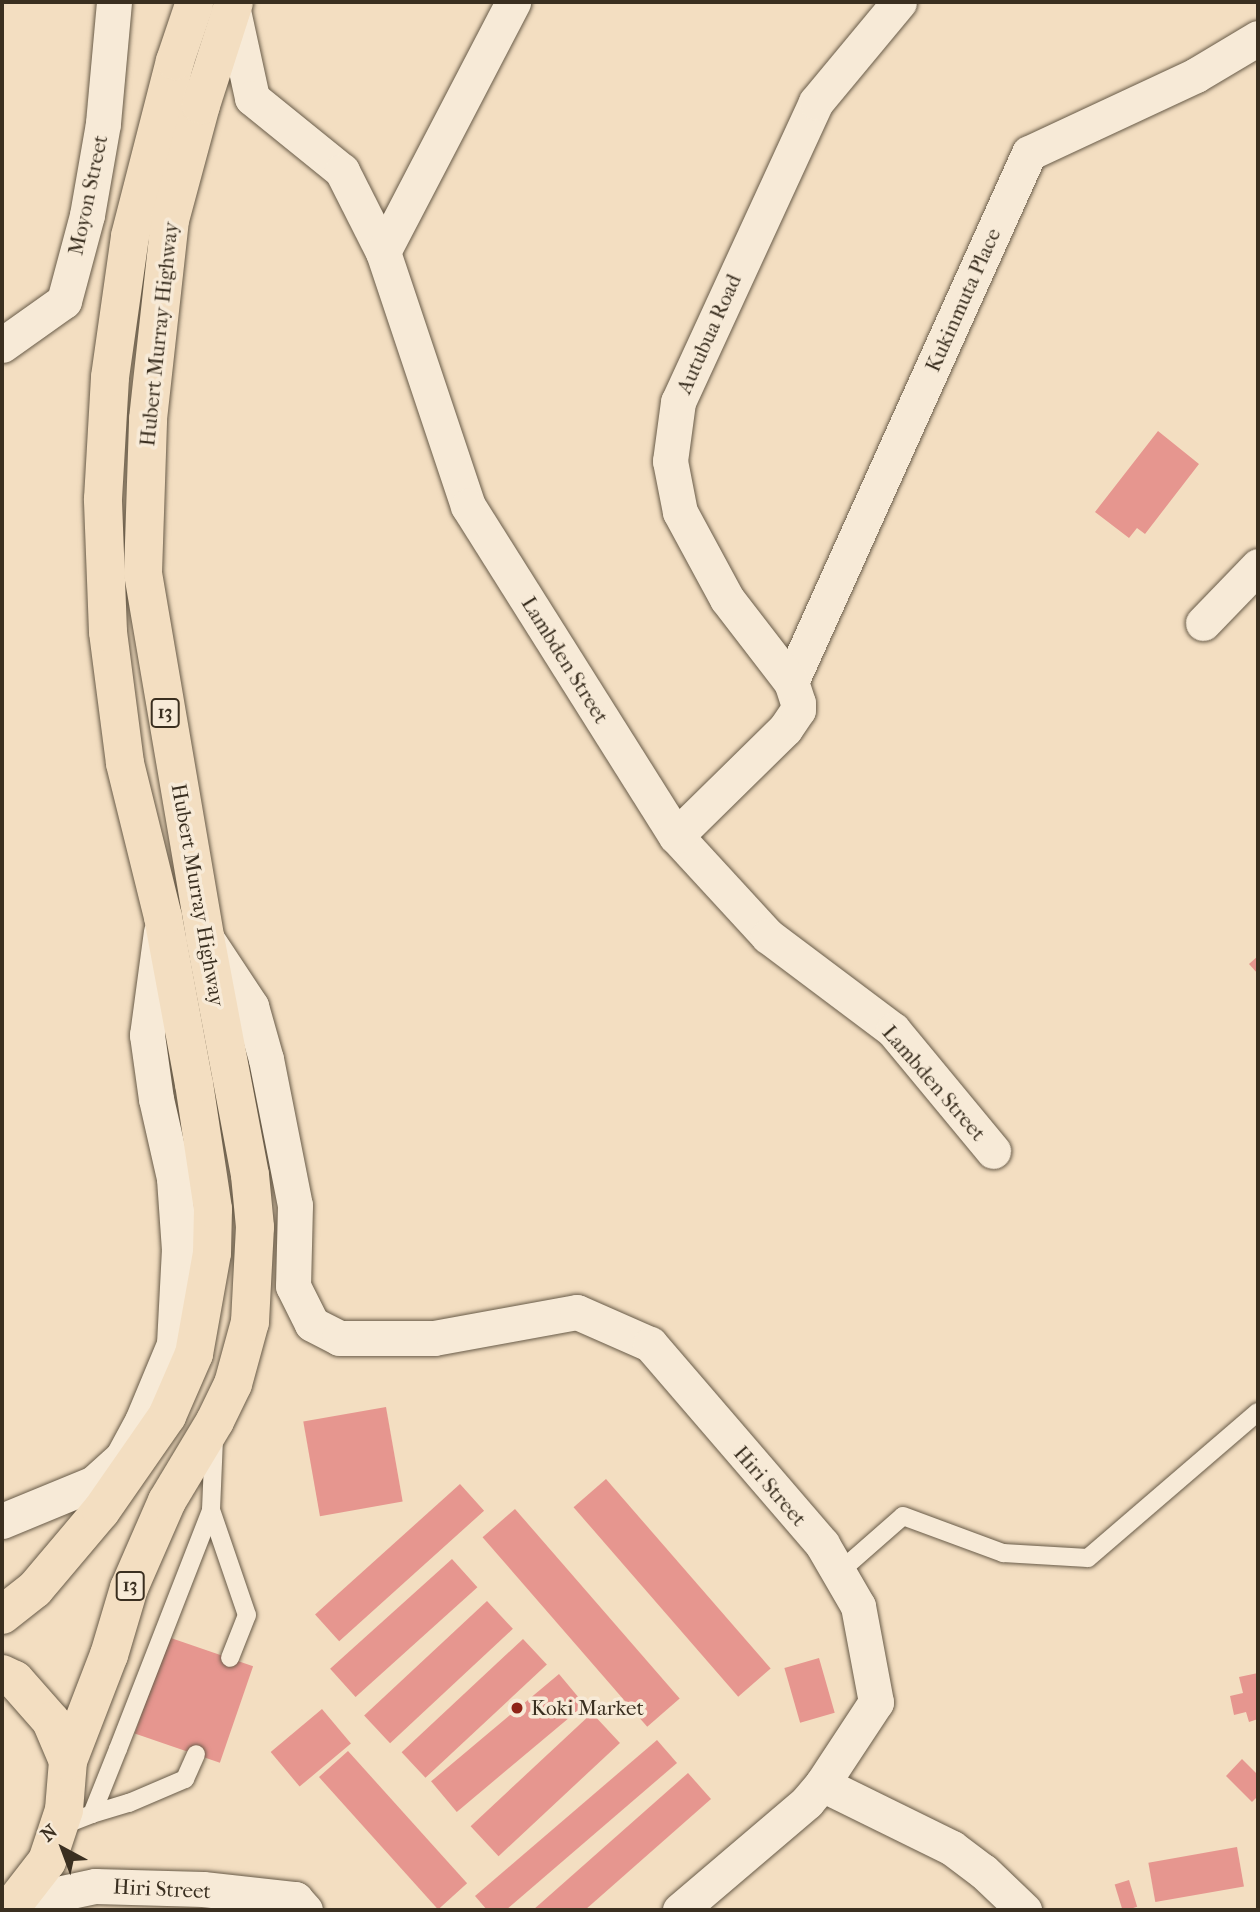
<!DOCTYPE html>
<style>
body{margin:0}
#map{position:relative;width:1260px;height:1912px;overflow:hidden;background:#f3dec1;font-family:"IM FELL French Canon",serif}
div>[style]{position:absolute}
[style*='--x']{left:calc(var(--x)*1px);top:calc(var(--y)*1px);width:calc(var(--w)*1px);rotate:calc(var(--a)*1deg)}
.building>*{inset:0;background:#e6968f;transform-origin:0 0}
.roads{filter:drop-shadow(0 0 2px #685b48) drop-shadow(0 0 2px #685b48)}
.service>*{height:18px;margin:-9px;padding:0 9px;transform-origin:9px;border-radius:9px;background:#f7ead7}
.minor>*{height:35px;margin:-17.5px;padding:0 17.5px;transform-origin:17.5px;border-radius:17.5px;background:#f7ead7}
.trunk>*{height:38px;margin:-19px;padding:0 19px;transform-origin:19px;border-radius:19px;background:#f3dec1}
.dots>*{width:19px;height:19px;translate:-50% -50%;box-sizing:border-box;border:4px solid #f7ead7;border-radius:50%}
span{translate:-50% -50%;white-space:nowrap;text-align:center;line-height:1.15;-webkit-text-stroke:7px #f7ead7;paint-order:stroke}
.shield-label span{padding:2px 5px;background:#f7ead7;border:2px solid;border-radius:5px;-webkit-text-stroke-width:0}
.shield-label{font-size:19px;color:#3a2f20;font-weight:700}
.street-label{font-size:21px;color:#3a2f20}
.poi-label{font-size:21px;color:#3a2f20}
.left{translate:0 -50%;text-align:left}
.frame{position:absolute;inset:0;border:4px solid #3a2f20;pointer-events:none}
.north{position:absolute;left:28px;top:1814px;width:70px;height:70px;-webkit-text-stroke:5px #f7ead7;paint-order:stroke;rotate:319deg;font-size:19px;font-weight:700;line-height:28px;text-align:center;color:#3a2f20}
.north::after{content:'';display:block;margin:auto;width:24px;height:32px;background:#3a2f20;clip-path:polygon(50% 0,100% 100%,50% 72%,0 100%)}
</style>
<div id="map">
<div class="building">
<div style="clip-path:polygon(1158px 431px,1199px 464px,1145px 534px,1137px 528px,1129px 538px,1095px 512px)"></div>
<div style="clip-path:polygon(1258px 956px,1258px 974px,1249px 964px)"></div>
<div style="left:386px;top:1407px;width:96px;height:84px;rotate:80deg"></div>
<div style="left:606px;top:1479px;width:251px;height:43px;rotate:49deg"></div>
<div style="left:460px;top:1484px;width:36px;height:195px;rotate:48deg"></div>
<div style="left:515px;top:1509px;width:251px;height:43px;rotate:49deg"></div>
<div style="left:452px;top:1559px;width:38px;height:164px;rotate:48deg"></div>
<div style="left:487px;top:1601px;width:38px;height:168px;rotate:47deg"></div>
<div style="left:168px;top:1637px;width:90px;height:102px;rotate:19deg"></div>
<div style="left:523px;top:1639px;width:35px;height:166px;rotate:47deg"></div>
<div style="left:819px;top:1658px;width:57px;height:36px;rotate:74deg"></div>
<div style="clip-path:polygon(1258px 1673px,1258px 1719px,1249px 1722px,1246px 1712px,1234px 1715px,1230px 1696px,1243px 1693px,1239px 1677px)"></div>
<div style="left:559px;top:1674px;width:40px;height:167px;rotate:50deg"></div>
<div style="left:322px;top:1709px;width:45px;height:67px;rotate:50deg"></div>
<div style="left:592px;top:1713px;width:41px;height:166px;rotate:47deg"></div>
<div style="clip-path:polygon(657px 1740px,677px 1763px,506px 1910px,487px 1910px,475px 1896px)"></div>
<div style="left:348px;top:1751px;width:178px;height:39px;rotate:48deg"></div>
<div style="clip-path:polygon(1242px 1759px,1258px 1775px,1258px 1796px,1252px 1802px,1226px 1776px)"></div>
<div style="clip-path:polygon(688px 1773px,711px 1799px,585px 1910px,533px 1910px)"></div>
<div style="left:1237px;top:1847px;width:40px;height:90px;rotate:80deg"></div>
<div style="left:1129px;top:1880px;width:28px;height:15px;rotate:73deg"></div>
</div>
<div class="roads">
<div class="service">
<div style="--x:211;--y:1510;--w:111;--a:71.1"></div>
<div style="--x:247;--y:1615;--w:46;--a:111.6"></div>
<div style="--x:838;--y:1573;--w:86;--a:-41.2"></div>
<div style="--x:903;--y:1516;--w:107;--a:20.3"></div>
<div style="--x:1003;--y:1553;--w:85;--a:3.4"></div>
<div style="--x:1088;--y:1558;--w:224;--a:-40.7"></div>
<div style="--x:92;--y:1814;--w:39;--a:-17"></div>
<div style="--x:129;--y:1803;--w:61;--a:-23.2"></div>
<div style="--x:185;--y:1779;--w:27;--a:-66"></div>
<div style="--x:61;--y:1826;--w:33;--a:-21"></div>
<div style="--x:92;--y:1814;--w:70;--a:-68.2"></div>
<div style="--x:118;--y:1749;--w:256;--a:-68.7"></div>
<div style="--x:211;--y:1510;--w:71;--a:-87.6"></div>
</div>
<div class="minor">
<div style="--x:232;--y:6;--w:94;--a:77.7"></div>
<div style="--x:252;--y:98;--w:116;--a:39"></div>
<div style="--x:342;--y:171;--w:91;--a:63.2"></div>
<div style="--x:383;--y:252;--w:268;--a:71.5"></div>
<div style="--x:468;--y:506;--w:390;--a:57.8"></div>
<div style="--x:676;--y:836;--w:136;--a:47.4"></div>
<div style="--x:768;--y:936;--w:156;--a:36.9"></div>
<div style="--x:893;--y:1030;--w:157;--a:50.4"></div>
<div style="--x:383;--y:252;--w:282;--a:-62.5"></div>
<div style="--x:2;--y:345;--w:76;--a:-35.4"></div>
<div style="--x:64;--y:301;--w:89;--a:-75"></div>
<div style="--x:87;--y:215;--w:93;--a:-80.1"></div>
<div style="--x:103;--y:123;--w:121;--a:-84.8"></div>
<div style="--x:1203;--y:623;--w:79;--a:-46"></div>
<div style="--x:791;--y:682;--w:580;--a:-65.78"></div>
<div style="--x:1029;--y:153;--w:184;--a:-25"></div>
<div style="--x:1196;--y:75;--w:72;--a:-30.8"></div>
<div style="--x:676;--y:836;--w:153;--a:-44.5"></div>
<div style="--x:785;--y:729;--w:23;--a:-56"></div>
<div style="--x:798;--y:710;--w:7;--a:-90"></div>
<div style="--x:798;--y:703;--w:22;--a:-108"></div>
<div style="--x:791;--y:682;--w:105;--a:-127.6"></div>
<div style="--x:727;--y:599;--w:99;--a:-118.4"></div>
<div style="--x:680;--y:512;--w:52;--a:-101.1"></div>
<div style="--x:670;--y:461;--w:60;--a:-82.3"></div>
<div style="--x:678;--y:402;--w:330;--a:-65.3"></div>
<div style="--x:816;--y:102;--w:130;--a:-50.3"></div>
<div style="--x:206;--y:938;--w:82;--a:56.5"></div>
<div style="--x:251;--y:1006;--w:55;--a:74.2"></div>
<div style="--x:266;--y:1059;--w:149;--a:78.8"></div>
<div style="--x:295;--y:1205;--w:81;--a:91.4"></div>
<div style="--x:293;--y:1286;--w:42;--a:63.4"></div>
<div style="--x:312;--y:1324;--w:30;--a:27"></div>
<div style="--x:339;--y:1338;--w:95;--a:0"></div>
<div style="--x:434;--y:1338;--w:145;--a:-10.3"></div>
<div style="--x:577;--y:1312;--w:80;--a:23.7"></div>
<div style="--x:650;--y:1344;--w:264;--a:49.3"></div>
<div style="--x:822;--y:1544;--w:72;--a:59.9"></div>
<div style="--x:858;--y:1606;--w:98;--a:79.4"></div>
<div style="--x:876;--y:1702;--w:98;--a:123.4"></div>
<div style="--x:822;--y:1784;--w:23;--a:130"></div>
<div style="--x:807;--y:1802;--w:167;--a:139.6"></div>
<div style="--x:2;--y:1521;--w:100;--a:-22.4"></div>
<div style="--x:94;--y:1483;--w:38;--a:-42"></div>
<div style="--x:122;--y:1458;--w:42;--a:-61.6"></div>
<div style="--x:142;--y:1421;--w:83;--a:-67.4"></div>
<div style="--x:174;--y:1344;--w:94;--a:-87"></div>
<div style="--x:179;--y:1250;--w:72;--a:-94"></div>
<div style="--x:174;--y:1178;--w:81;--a:-102.8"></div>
<div style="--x:156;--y:1099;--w:65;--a:-98"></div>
<div style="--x:147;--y:1035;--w:104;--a:-82.3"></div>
<div style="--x:822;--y:1784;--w:145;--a:26.2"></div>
<div style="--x:952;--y:1848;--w:39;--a:37"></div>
<div style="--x:983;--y:1871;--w:57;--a:43.6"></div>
<div style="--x:15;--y:1903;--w:82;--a:-12"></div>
<div style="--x:95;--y:1886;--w:108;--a:1.6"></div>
<div style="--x:203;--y:1889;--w:93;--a:6.2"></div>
<div style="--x:295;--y:1899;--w:15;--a:48"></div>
</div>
<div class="trunk">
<div style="--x:2;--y:1615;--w:42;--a:-38.2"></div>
<div style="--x:35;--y:1589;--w:102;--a:-49.8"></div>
<div style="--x:101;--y:1511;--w:116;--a:-55.2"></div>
<div style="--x:167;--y:1416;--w:68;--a:-66.5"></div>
<div style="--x:194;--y:1354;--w:103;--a:-79.9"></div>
<div style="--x:212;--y:1253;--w:44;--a:-88.7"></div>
<div style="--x:213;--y:1209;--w:126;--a:-98.6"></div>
<div style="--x:194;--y:1084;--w:170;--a:-100.5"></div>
<div style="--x:163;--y:917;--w:159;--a:-103.9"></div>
<div style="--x:125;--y:763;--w:132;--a:-97.4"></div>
<div style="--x:108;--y:632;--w:133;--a:-92.2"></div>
<div style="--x:103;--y:499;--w:122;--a:-86.7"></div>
<div style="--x:110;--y:377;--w:142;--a:-81.9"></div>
<div style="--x:130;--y:236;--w:181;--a:-75.6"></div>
<div style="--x:175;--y:61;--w:62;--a:-71.3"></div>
<div style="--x:2;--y:1674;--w:14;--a:25"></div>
<div style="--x:15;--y:1680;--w:55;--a:48.7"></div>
<div style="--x:51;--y:1721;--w:43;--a:67"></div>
<div style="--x:68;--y:1761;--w:49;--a:94.7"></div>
<div style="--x:64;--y:1810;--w:54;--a:108.4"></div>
<div style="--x:47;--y:1861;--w:62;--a:127.8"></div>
<div style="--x:68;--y:1761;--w:114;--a:-68.9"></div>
<div style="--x:109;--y:1655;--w:70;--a:-73.4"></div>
<div style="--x:129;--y:1588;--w:95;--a:-66.4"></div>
<div style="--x:167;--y:1501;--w:93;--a:-59"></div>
<div style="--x:215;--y:1421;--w:41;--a:-64.1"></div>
<div style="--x:233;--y:1384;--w:64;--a:-74.7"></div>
<div style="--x:250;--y:1322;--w:95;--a:-87"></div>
<div style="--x:255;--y:1227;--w:52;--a:-95.5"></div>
<div style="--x:250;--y:1175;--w:243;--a:-100.7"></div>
<div style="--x:205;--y:936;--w:368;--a:-99.7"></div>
<div style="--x:143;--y:573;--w:154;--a:-88.1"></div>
<div style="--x:148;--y:419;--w:200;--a:-83.7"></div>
<div style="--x:170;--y:220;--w:119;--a:-74.9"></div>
<div style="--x:201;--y:105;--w:108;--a:-72.2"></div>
</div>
</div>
<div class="dots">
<div style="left:517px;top:1708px;background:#8f2418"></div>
</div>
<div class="shield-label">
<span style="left:165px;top:713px">13</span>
<span style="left:130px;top:1586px">13</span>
</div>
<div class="street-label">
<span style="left:88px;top:195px;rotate:-78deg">Moyon Street</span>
<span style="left:963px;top:300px;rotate:-66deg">Kukinmuta Place</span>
<span style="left:159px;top:334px;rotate:-84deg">Hubert Murray Highway</span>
<span style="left:709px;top:334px;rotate:-66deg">Autubua Road</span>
<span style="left:565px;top:660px;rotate:58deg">Lambden Street</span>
<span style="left:198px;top:895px;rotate:80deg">Hubert Murray Highway</span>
<span style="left:934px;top:1083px;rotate:49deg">Lambden Street</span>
<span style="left:770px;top:1486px;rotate:49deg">Hiri Street</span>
<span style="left:162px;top:1889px;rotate:3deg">Hiri Street</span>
</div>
<div class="poi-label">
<span class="left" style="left:531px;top:1708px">Koki Market</span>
</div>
<div class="frame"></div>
<div class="north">N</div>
</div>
